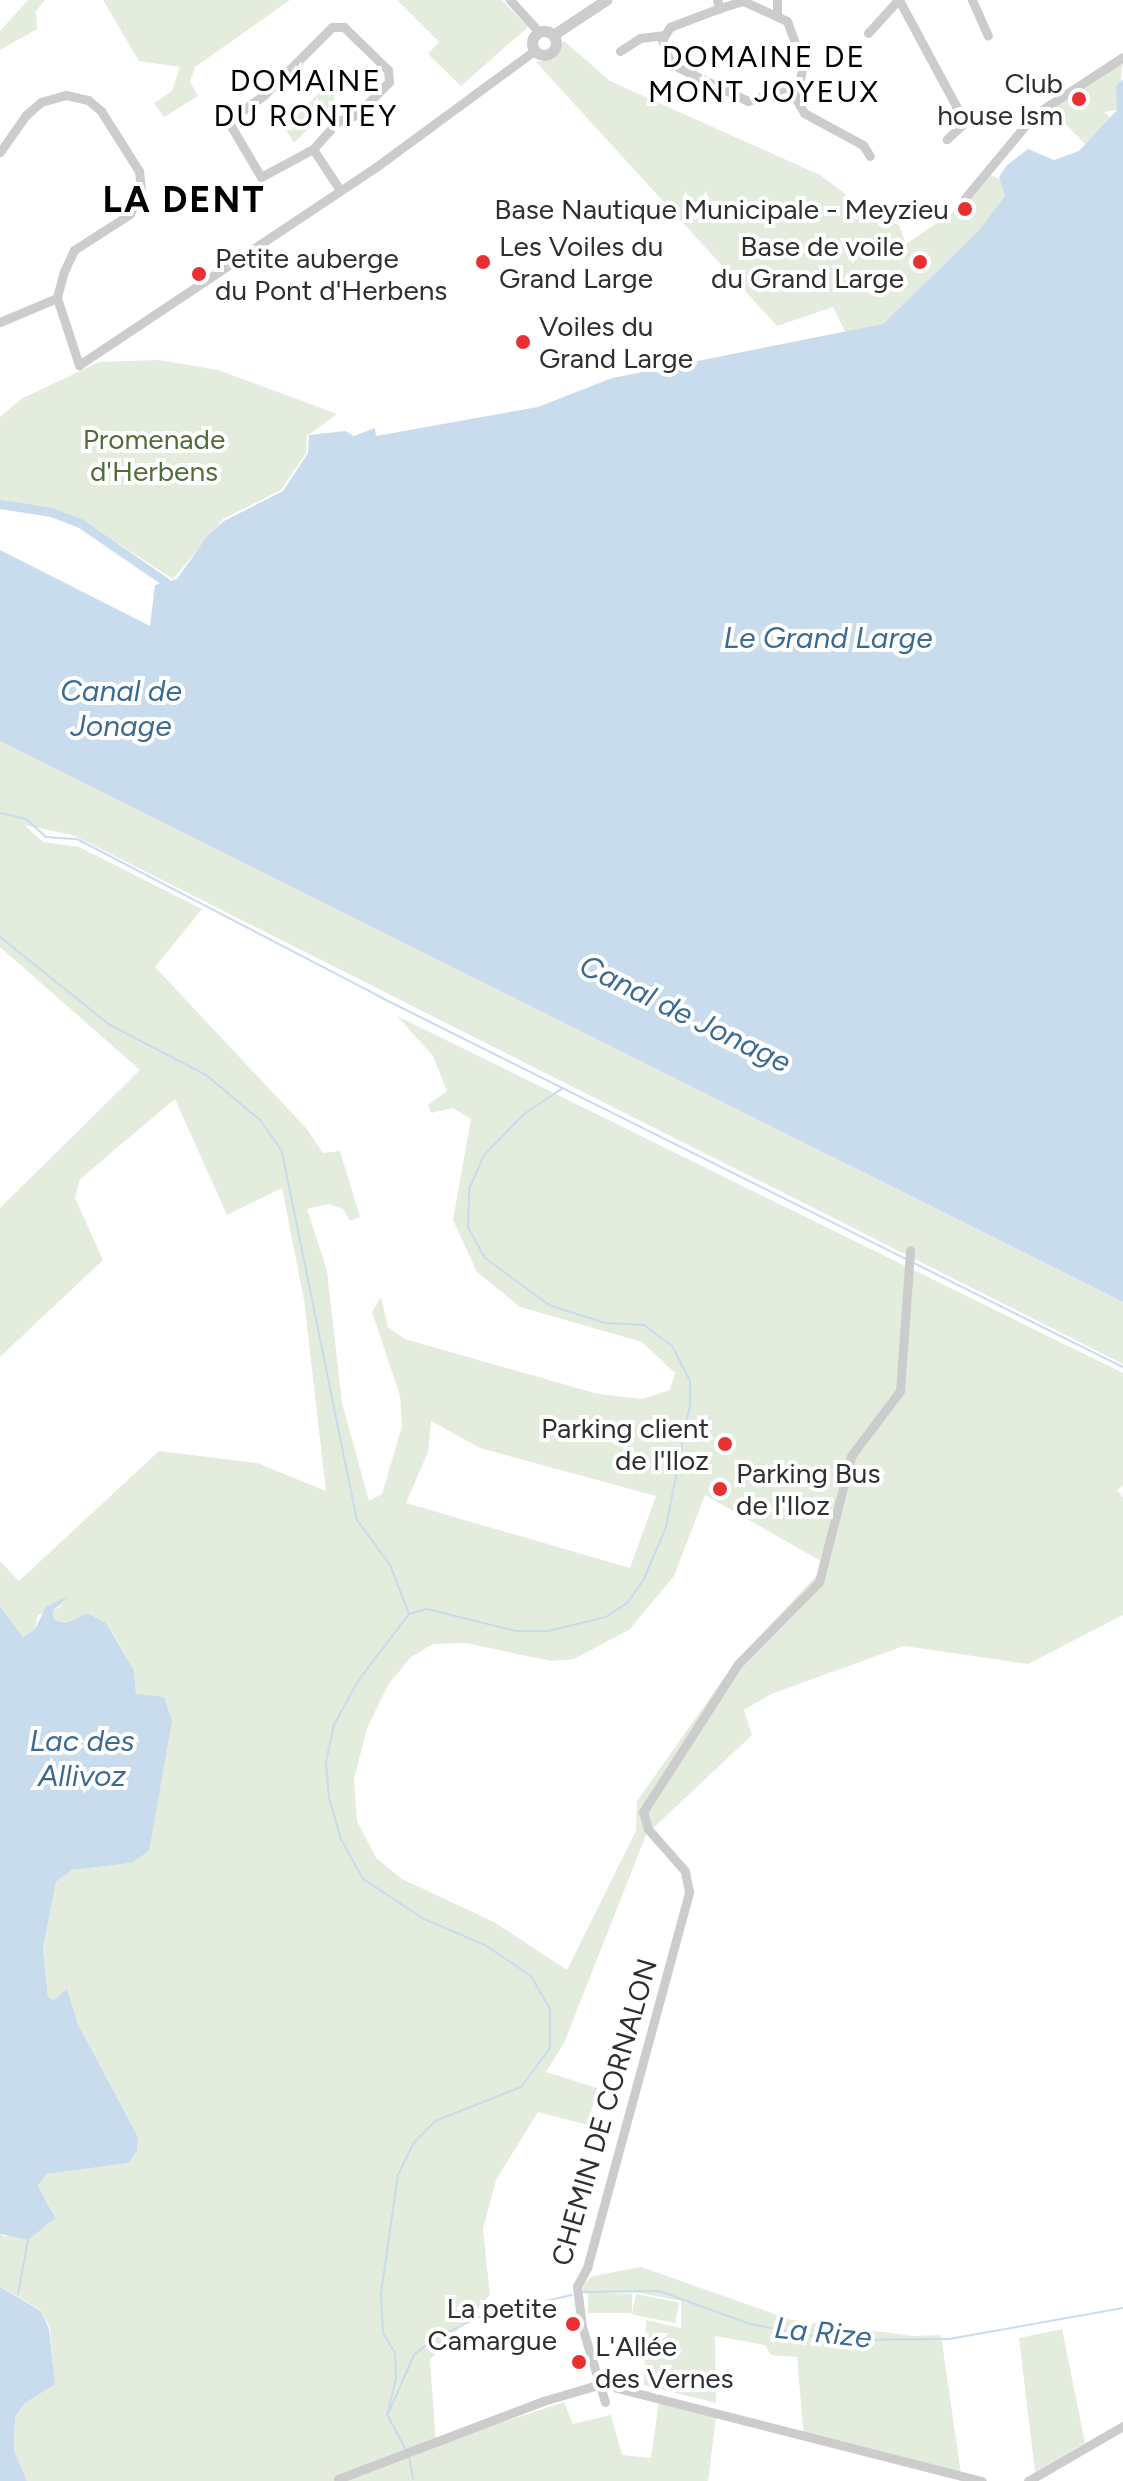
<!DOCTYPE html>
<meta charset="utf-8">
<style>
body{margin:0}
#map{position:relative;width:1123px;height:2481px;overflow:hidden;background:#fff;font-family:Figtree,sans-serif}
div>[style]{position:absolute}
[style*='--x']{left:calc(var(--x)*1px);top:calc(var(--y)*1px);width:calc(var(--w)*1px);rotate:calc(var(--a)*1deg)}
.green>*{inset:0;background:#e4ecdd;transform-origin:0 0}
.water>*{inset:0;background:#c9dced}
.stream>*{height:2px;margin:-1px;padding:0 1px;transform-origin:1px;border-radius:1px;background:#c9dced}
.canal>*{height:9px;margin:-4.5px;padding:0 4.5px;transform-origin:4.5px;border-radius:4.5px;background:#c9dced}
.minor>*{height:9px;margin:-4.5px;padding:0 4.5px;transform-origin:4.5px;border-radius:4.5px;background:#ccc}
.tertiary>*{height:11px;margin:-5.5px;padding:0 5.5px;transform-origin:5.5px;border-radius:5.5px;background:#ccc}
.tertiary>.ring{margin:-5.5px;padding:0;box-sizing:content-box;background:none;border:11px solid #ccc;border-radius:50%}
.dots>*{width:22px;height:22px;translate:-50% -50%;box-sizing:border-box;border:4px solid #fff;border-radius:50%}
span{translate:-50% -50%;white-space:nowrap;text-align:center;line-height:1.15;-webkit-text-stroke:8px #fff;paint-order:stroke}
.poi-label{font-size:28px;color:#2f2f2f}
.right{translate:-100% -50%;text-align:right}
.left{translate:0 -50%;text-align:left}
.park-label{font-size:28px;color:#4f6c3b}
.street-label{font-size:28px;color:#2f2f2f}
.neighbourhood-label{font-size:30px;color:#000;letter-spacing:2px}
.water-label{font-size:30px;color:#3b6b93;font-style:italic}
.district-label{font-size:36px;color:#000;font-weight:700;letter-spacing:2px}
</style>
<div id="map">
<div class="green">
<div style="clip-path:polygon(28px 0,45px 0,36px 11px,37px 29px,0 50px,0 31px)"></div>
<div style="clip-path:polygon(103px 0,290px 0,195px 67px,190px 82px,198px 96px,164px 117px,154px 103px,172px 91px,180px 67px,139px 61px)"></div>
<div style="clip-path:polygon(397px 0,502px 0,528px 27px,461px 86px,428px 54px,439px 42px)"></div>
<div style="clip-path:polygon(564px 41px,610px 81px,820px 175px,879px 219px,899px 225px,906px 244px,952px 213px,987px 173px,1003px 181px,1005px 196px,979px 230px,883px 324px,846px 333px,833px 307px,777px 326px,536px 62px,553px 59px)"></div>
<div style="clip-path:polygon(1123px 61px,1117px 110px,1104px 112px,1110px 117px,1087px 146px,1051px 109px)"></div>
<div style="clip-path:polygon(334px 89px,334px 102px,294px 143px,285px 128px,322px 90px)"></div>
<div style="clip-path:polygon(159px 360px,218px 370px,337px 414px,307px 436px,306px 453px,281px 490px,223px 519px,173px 579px,82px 520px,0 501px,0 417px,21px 399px,99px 362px)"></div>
<div style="clip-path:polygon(evenodd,0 741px,1123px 1302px,1123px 1364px,73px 835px,24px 825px,43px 842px,79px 847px,202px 909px,155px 967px,306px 1128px,323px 1153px,340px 1151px,360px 1217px,350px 1221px,343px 1209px,328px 1204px,307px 1209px,327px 1271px,342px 1403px,369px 1501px,382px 1494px,402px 1426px,400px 1396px,372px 1312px,381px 1297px,388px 1327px,405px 1339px,598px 1394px,642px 1399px,670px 1390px,675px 1373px,642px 1342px,520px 1307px,477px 1272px,453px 1220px,471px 1119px,453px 1108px,431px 1113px,428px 1105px,447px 1091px,433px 1056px,397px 1016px,1123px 1373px,1123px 1485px,1117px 1490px,1123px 1498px,1123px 1615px,1028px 1664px,904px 1646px,771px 1694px,744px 1710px,752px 1735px,646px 1835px,564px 2043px,546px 2072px,597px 2088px,588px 2125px,538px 2112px,496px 2180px,483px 2229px,490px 2295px,430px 2360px,436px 2444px,564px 2402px,573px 2424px,611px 2415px,622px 2455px,651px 2458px,659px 2401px,716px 2417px,708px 2481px,27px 2481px,14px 2451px,15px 2417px,25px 2403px,54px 2384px,50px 2329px,41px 2310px,0 2287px,0 2234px,6px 2237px,51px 2210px,38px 2184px,47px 2174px,129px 2163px,137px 2151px,138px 2137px,78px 2024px,67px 1990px,54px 2000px,48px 1997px,43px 1949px,56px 1882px,72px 1870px,131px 1863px,136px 1694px,134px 1670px,122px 1649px,106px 1623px,87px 1613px,66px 1623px,54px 1620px,53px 1611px,64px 1604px,38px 1615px,35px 1629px,23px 1637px,0 1606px,0 1561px,19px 1581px,159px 1451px,257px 1463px,326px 1491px,304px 1300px,282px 1188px,227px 1215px,175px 1099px,80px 1179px,75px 1198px,103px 1260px,0 1357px,0 1208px,140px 1070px,0 947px,0 741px,431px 1421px,480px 1448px,656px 1496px,630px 1568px,406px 1503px,428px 1452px,431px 1421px,0 741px,705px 1495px,821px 1561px,817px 1575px,736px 1661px,637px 1801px,636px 1831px,567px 1970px,494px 1922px,402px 1879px,376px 1858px,357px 1821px,354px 1779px,367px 1728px,388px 1685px,411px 1657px,433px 1644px,466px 1643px,551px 1661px,574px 1659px,629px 1630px,674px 1576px,705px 1495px)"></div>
<div style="clip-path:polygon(641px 2267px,792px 2320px,913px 2336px,941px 2335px,962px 2481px,804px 2440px,797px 2357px,771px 2355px,765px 2345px,715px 2336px,716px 2403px,644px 2385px,646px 2320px,681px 2328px,681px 2301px,635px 2292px,604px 2293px,632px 2294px,632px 2313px,588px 2313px,588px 2294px,583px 2293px,583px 2284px,593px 2276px)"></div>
<div style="left:636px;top:2294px;width:44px;height:21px;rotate:11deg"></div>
<div style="clip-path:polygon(1062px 2329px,1085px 2443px,1035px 2472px,1019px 2338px)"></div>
</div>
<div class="water">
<div style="clip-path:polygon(1123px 79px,1123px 1302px,0 741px,0 550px,150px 626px,155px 585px,177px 579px,208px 535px,224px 521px,283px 491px,308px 453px,309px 435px,345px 431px,354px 436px,375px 428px,376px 436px,538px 407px,612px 378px,883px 324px,979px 230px,1005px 196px,999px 177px,1006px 166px,1028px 149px,1054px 160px,1079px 151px,1117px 110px,1116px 86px)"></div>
<div style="clip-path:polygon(68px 1596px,53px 1611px,54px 1620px,66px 1623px,87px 1613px,106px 1623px,134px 1670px,136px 1694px,164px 1697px,172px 1721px,149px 1851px,131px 1863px,72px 1870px,56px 1882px,43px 1949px,48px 1997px,54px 2000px,67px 1989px,78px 2024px,138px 2137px,137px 2151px,129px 2163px,47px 2174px,38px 2185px,55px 2218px,28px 2240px,0 2234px,0 1606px,23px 1637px,35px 1629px,46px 1607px)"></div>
<div style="clip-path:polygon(0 2287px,41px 2311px,49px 2329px,55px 2384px,25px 2403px,15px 2417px,14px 2451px,27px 2481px,0 2481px)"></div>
</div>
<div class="stream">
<div style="--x:0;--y:813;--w:27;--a:13"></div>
<div style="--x:26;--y:819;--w:27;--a:42"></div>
<div style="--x:46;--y:837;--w:31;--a:4"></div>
<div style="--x:77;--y:839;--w:342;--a:27.5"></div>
<div style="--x:380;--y:997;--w:588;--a:26.48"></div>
<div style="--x:0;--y:937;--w:141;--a:38.7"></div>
<div style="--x:110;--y:1025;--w:108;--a:27.5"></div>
<div style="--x:206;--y:1075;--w:70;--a:39.8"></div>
<div style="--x:260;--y:1120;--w:39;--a:55"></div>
<div style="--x:282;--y:1152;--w:376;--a:78.5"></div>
<div style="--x:357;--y:1520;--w:56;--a:53.7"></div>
<div style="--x:390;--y:1565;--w:53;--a:68.8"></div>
<div style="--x:912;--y:1262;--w:236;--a:26.5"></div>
<div style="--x:583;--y:2292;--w:76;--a:-0.8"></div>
<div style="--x:659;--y:2291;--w:97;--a:19.9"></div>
<div style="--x:750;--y:2324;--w:86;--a:10.7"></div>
<div style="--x:835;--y:2340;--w:114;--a:-0.5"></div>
<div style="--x:949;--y:2339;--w:177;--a:-10.1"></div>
<div style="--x:18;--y:2294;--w:55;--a:-79.5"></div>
<div style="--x:388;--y:2414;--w:64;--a:-66.2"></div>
<div style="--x:414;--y:2355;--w:26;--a:-39"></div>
<div style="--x:434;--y:2339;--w:52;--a:-26.1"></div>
<div style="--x:481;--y:2316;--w:93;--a:-13"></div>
<div style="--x:406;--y:2450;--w:40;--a:-118"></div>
<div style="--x:387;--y:2415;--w:37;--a:-76"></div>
<div style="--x:396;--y:2379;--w:26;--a:-92"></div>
<div style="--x:395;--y:2353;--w:23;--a:-121"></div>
<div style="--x:383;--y:2333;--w:39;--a:-93"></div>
<div style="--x:381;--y:2294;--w:120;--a:-81.9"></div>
<div style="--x:398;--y:2175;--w:34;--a:-64"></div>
<div style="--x:413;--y:2144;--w:32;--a:-46"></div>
<div style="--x:435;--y:2121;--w:92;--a:-21.6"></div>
<div style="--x:521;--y:2087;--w:49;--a:-53.4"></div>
<div style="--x:550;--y:2048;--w:39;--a:-90"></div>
<div style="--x:550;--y:2009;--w:38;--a:-120"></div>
<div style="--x:531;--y:1976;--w:55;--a:-146"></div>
<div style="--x:485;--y:1945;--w:66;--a:-156.9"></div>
<div style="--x:424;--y:1919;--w:73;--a:-146.7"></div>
<div style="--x:363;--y:1879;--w:46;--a:-118.8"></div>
<div style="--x:341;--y:1839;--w:43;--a:-106.3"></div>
<div style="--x:329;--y:1798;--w:36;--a:-95"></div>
<div style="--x:326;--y:1762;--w:38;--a:-78"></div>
<div style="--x:334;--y:1725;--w:50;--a:-61.4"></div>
<div style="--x:358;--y:1681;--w:84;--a:-52.7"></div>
<div style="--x:409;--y:1614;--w:19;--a:-16"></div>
<div style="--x:427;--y:1609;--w:92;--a:13.9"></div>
<div style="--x:516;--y:1631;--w:32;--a:0"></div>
<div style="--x:548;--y:1631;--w:60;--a:-13.6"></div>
<div style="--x:606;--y:1617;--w:27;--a:-34"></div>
<div style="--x:628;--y:1602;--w:28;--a:-55"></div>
<div style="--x:644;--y:1579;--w:56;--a:-67.1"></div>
<div style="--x:666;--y:1527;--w:124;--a:-78.9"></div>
<div style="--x:690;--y:1405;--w:24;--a:-90"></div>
<div style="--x:690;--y:1381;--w:39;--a:-117"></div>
<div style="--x:672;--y:1346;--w:35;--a:-143"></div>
<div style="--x:644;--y:1325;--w:39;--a:-177"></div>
<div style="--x:605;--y:1323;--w:59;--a:-162.2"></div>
<div style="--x:549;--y:1305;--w:79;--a:-143.7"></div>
<div style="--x:485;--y:1258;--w:35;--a:-119"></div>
<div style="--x:468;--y:1227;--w:38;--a:-88"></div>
<div style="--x:469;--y:1189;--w:37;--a:-66"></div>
<div style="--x:484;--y:1155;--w:57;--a:-45.7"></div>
<div style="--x:524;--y:1114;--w:47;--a:-33.7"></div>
<div style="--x:409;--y:2456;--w:23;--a:80"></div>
</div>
<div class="canal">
<div style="--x:0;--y:504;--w:52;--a:8.9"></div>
<div style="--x:51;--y:512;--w:31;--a:21"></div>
<div style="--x:80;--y:523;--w:104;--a:34.5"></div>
</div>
<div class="minor">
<div style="--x:510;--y:0;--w:43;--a:47.8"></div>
<div style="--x:717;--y:0;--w:9;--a:69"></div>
<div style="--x:720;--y:8;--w:24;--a:-17"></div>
<div style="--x:743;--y:1;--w:48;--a:24.4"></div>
<div style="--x:787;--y:21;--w:47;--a:70"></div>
<div style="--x:803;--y:65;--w:35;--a:102"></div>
<div style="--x:796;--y:99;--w:16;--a:60"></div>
<div style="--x:804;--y:113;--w:67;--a:28.5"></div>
<div style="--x:863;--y:145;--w:13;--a:58"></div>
<div style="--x:777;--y:0;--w:16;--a:90"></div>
<div style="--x:899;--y:0;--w:120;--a:61.7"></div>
<div style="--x:956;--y:106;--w:20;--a:72"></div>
<div style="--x:962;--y:125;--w:21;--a:137"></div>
<div style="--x:972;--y:0;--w:39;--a:66"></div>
<div style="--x:720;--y:8;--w:53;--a:159.2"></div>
<div style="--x:670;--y:27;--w:15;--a:122"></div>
<div style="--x:662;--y:40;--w:26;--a:69"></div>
<div style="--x:671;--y:64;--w:85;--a:25.7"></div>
<div style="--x:748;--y:101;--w:51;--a:-19.5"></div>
<div style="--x:868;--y:33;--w:45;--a:-47.7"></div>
<div style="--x:620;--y:51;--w:24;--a:-33"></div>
<div style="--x:640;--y:38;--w:25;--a:-7"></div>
<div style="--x:313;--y:149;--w:38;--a:-48"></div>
<div style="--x:338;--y:121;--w:19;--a:-18"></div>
<div style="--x:356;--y:115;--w:47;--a:-45"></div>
<div style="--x:389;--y:82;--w:12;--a:-95"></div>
<div style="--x:388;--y:70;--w:62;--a:-135.7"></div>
<div style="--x:344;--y:27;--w:12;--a:180"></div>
<div style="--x:332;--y:27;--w:96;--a:135"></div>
<div style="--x:264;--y:95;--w:44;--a:144.2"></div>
<div style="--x:228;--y:121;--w:65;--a:59.5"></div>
<div style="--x:261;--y:177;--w:59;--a:-28.3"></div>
<div style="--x:313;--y:149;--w:49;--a:56.6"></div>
<div style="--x:0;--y:152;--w:45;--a:-54.9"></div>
<div style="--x:26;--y:115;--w:20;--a:-41"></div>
<div style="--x:41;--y:102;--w:26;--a:-16"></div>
<div style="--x:66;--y:95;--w:23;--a:13"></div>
<div style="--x:88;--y:100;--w:17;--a:40"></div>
<div style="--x:101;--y:111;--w:71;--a:57.7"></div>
<div style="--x:139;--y:171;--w:19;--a:84"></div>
<div style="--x:141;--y:190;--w:26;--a:115"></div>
<div style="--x:130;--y:214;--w:67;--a:147.3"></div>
<div style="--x:74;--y:250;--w:23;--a:115"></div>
<div style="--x:64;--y:271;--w:28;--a:105"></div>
<div style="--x:57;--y:298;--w:71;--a:71.8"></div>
<div style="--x:79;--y:365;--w:357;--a:-33.7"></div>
<div style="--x:376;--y:167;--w:197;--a:-36.3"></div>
<div style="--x:965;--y:198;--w:108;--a:-50.3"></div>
<div style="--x:1034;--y:115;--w:106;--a:-33.1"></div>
<div style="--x:0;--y:322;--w:62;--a:-22.8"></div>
<div style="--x:605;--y:2402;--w:78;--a:-107"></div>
<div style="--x:582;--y:2327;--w:41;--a:-97"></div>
<div style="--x:577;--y:2286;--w:21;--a:-61"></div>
<div style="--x:587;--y:2268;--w:390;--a:-74.8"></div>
<div style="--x:689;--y:1892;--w:21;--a:-101"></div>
<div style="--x:685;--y:1871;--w:56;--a:-131.4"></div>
<div style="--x:648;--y:1829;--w:18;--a:-106"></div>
<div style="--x:643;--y:1812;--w:176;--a:-57.3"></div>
<div style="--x:738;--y:1664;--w:115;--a:-45.4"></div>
<div style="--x:819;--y:1582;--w:130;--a:-75.7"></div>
<div style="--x:851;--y:1456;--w:81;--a:-53"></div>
<div style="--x:900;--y:1391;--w:141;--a:-85.9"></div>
<div style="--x:338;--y:2479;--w:219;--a:-20.8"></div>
<div style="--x:543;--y:2401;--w:60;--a:-16.3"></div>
<div style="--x:601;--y:2384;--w:393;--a:14.3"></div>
<div style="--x:1028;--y:2481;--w:110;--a:-30.1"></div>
</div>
<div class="tertiary">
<div class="ring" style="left:532px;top:31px;width:13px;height:13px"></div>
<div style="--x:553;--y:35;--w:64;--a:-33.4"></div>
</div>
<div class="dots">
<div style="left:1079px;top:99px;background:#e82f31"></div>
<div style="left:965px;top:209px;background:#e82f31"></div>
<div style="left:483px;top:262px;background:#e82f31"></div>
<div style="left:920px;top:262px;background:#e82f31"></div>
<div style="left:199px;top:274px;background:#e82f31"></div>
<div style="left:523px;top:342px;background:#e82f31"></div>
<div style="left:725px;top:1444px;background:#e82f31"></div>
<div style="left:720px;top:1489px;background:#e82f31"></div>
<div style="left:573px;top:2324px;background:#e82f31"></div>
<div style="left:579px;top:2362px;background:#e82f31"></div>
</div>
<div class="poi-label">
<span class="right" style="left:1063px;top:99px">Club<br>house lsm</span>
<span class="right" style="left:949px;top:209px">Base Nautique Municipale - Meyzieu</span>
<span class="left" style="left:499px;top:262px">Les Voiles du<br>Grand Large</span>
<span class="right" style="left:904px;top:262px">Base de voile<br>du Grand Large</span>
<span class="left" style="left:215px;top:274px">Petite auberge<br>du Pont d'Herbens</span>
<span class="left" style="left:539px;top:342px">Voiles du<br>Grand Large</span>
<span class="right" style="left:709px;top:1444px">Parking client<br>de l'Iloz</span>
<span class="left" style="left:736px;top:1489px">Parking Bus<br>de l'Iloz</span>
<span class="right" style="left:557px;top:2324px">La petite<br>Camargue</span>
<span class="left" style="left:595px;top:2362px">L'Allée<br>des Vernes</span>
</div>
<div class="park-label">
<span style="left:154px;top:455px">Promenade<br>d'Herbens</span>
</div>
<div class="street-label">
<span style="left:604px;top:2112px;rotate:-74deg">CHEMIN DE CORNALON</span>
</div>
<div class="neighbourhood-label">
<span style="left:764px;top:74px">DOMAINE DE<br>MONT JOYEUX</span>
<span style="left:306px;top:98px">DOMAINE<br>DU RONTEY</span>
</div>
<div class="water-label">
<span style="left:828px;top:638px">Le Grand Large</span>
<span style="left:121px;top:708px">Canal de<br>Jonage</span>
<span style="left:685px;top:1014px;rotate:26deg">Canal de Jonage</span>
<span style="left:82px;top:1758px">Lac des<br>Allivoz</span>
<span style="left:823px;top:2333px;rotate:6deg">La Rize</span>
</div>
<div class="district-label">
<span style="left:184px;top:200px">LA DENT</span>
</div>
</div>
